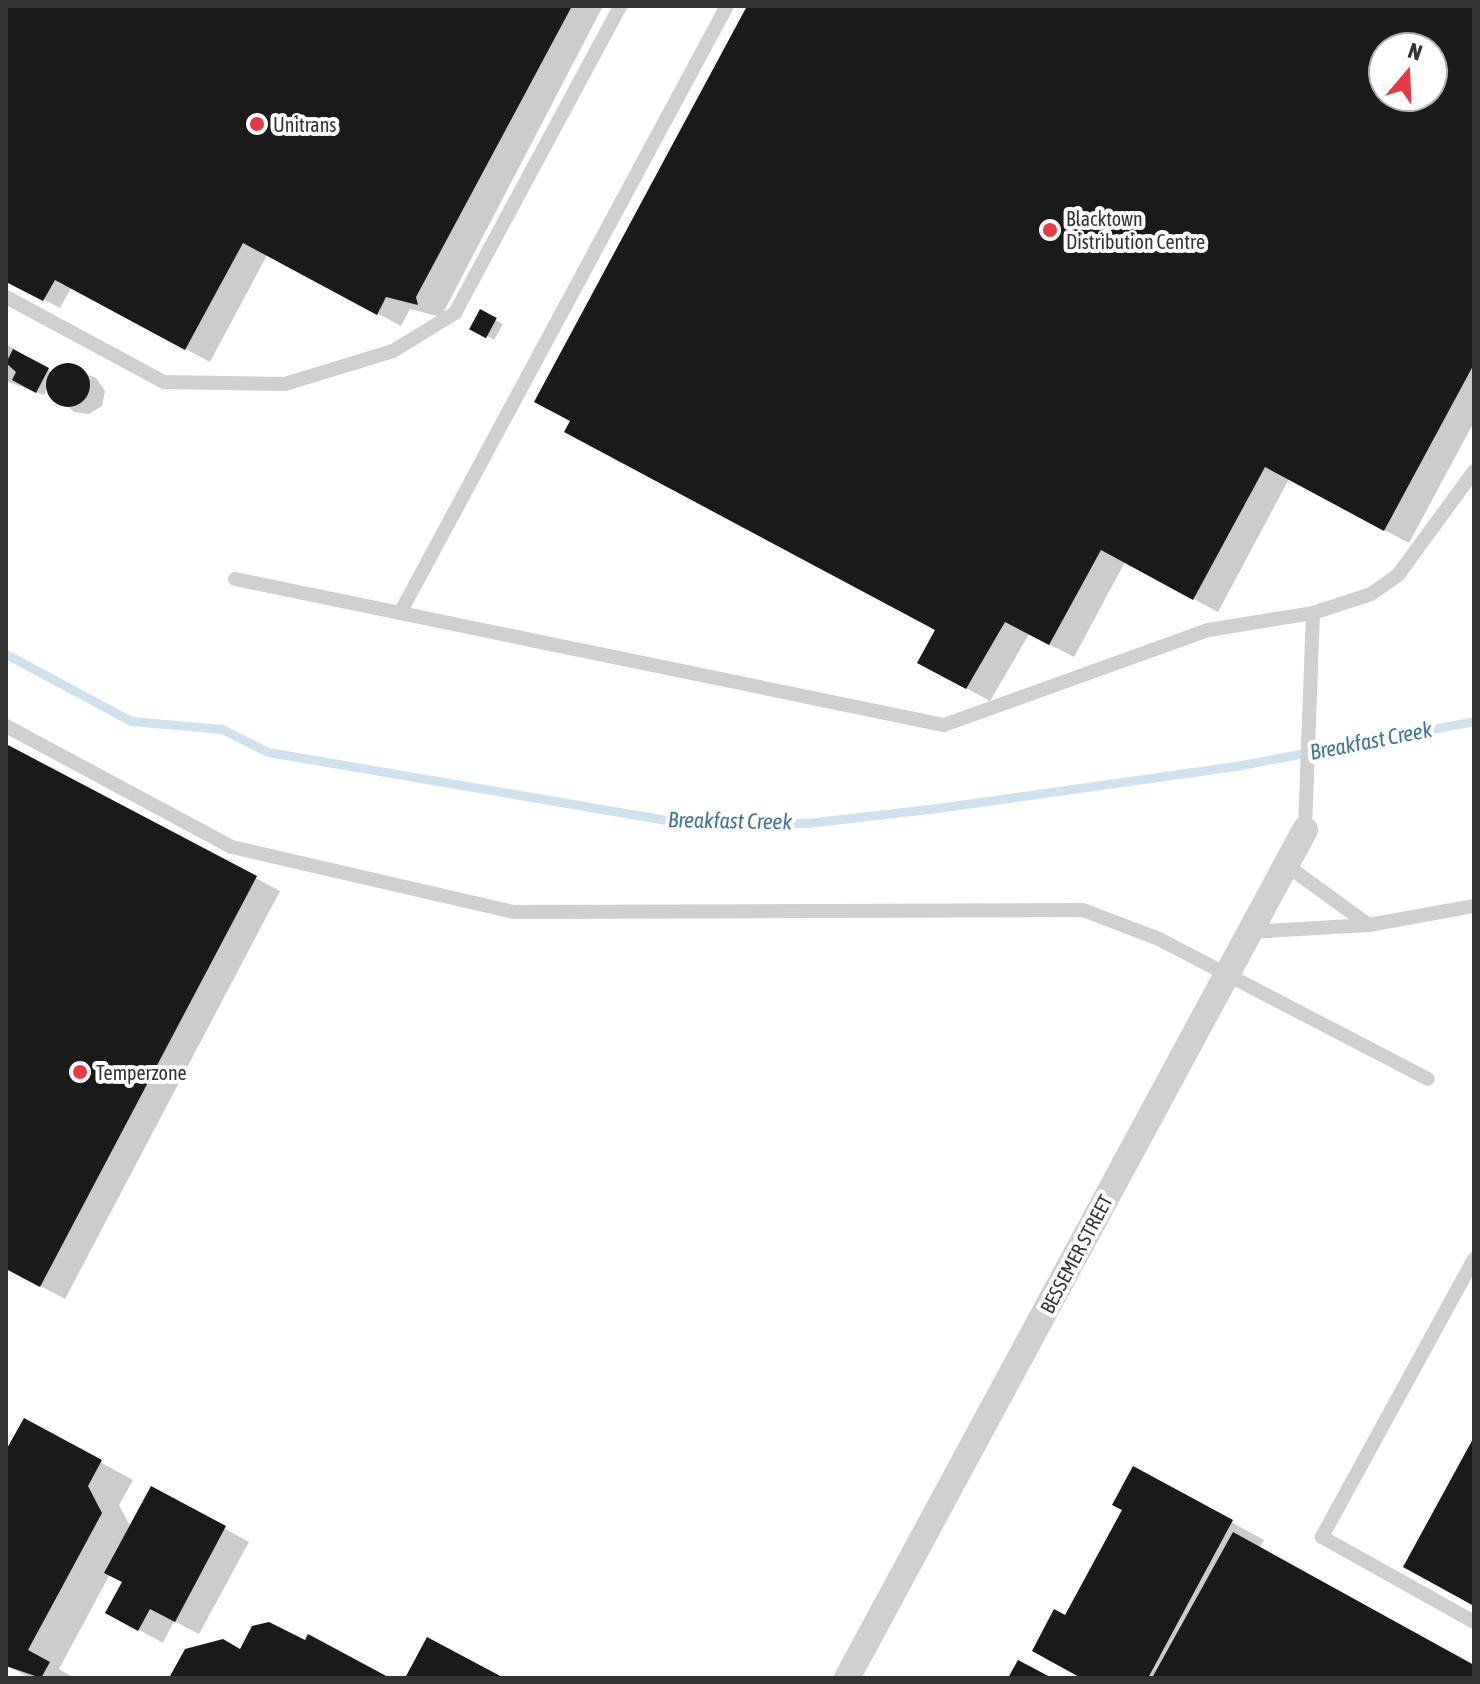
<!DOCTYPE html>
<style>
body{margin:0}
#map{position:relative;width:1480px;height:1684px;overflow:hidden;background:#fff;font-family:"Asap Condensed",sans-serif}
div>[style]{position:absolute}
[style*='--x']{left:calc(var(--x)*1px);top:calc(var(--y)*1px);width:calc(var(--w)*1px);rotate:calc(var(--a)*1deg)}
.shadow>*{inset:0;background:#0003;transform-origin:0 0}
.stream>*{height:9px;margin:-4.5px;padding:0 4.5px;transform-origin:4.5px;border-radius:4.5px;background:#cfe2ee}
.building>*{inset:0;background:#1a1a1a;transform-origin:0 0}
.round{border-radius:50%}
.service>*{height:14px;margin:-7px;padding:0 7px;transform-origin:7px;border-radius:7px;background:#d0d0d0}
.minor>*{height:26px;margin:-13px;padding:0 13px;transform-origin:13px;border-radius:13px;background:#d0d0d0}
.dots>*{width:22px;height:22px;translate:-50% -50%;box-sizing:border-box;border:4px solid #fff;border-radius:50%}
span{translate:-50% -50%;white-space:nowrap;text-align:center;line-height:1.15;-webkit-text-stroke:8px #fff;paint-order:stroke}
.poi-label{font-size:20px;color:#333}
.left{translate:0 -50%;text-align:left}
.street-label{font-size:20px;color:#333}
.water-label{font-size:22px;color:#3f7597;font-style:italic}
.frame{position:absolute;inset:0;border:8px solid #333;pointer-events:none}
.north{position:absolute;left:1368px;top:32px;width:80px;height:80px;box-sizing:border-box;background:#fff;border:2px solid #adadad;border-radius:50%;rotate:19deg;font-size:22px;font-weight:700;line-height:32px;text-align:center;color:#333}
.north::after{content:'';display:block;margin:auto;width:28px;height:36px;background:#e63946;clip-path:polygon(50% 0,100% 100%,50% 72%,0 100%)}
</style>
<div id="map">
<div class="shadow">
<div style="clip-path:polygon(6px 6px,603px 6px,441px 317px,410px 309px,401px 326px,267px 255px,210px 362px,71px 288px,60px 308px,6px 280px)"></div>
<div style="clip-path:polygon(evenodd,749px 6px,1474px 6px,1474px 422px,1409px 543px,1289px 479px,1218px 612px,1125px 562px,1074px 657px,1029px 634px,990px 701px,944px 676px,937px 630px,749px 6px,1384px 48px,1432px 48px,1432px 96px,1384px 96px,1384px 48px)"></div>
<div style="left:481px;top:312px;width:25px;height:18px;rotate:29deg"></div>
<div style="clip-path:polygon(6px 344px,53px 373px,63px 365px,96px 378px,105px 391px,102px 406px,89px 414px,74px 412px,47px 388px,44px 395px,6px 381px)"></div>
<div style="clip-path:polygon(6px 746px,280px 891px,65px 1299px,6px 1268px)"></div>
<div style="clip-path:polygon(24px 1421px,133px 1480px,119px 1505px,131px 1528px,152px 1489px,249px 1542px,199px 1634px,174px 1621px,163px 1643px,132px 1626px,124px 1582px,110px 1574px,59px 1669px,74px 1678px,30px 1678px,6px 1665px,6px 1458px)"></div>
<div style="clip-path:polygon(1134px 1469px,1264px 1540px,1259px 1549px,1474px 1668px,1474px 1678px,1083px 1678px,1066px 1618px,1124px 1510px)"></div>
</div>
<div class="stream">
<div style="--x:6;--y:654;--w:142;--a:28.2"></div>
<div style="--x:131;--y:721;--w:91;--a:5"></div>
<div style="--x:222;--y:729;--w:51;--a:26.6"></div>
<div style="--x:268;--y:752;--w:420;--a:9.7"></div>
<div style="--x:682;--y:823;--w:126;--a:0"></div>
<div style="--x:808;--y:823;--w:130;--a:-6.6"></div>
<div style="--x:937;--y:808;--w:302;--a:-8"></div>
<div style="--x:1236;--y:766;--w:242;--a:-10.7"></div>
</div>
<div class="building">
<div style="clip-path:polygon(6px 6px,572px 6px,416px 297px,418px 305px,386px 297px,377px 315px,243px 243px,185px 350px,55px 280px,43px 301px,6px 282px)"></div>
<div style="clip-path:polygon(evenodd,747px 6px,1474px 6px,1474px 364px,1384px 531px,1265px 467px,1193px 600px,1101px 550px,1049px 645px,1005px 622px,966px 689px,917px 663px,935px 630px,564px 432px,570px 421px,534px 402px,747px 6px,1384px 48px,1432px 48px,1432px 96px,1384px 96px,1384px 48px)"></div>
<div style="left:480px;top:309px;width:19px;height:23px;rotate:28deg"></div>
<div style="clip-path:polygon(13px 349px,49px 368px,36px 393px,12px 380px,16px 372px,6px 363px)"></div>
<div class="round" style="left:46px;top:363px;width:44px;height:44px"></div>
<div style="clip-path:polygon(6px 744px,257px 876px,40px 1287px,6px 1269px)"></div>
<div style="clip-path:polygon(24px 1418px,102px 1460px,88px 1486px,102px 1513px,28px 1650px,50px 1662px,41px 1678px,6px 1666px,6px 1450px)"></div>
<div style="clip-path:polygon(1474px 1437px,1474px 1606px,1403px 1567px)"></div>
<div style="clip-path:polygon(1133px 1466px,1233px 1520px,1148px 1678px,1081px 1678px,1032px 1651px,1054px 1609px,1065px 1615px,1122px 1510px,1112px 1505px)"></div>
<div style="clip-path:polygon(151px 1486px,226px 1526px,175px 1622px,150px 1609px,138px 1631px,105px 1613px,122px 1582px,104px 1573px)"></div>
<div style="clip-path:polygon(1233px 1532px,1474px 1665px,1474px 1678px,1152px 1678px)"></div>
<div style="clip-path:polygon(269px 1622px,305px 1640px,308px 1634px,390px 1678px,169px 1678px,185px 1649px,223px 1639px,240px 1649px,252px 1626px)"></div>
<div style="clip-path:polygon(427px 1637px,504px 1678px,405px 1678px)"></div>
<div style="clip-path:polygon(1018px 1660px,1052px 1678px,1008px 1678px)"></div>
</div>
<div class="service">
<div style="--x:6;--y:297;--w:179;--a:28.3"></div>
<div style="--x:164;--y:382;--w:121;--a:0.9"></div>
<div style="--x:285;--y:384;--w:113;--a:-17"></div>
<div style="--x:393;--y:351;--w:73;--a:-31.5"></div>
<div style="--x:455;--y:313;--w:349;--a:-61.7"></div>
<div style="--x:235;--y:579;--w:724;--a:11.64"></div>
<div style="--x:944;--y:725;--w:281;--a:-19.8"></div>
<div style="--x:1208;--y:630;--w:106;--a:-9.2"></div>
<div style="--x:400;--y:613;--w:689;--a:-61.69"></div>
<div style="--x:6;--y:726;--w:256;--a:28.2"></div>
<div style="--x:232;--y:847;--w:289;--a:13"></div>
<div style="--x:514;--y:912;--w:569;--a:-0.2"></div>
<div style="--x:1083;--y:910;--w:81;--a:20.9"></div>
<div style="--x:1159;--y:939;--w:303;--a:27.5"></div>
<div style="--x:1305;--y:830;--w:217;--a:-87.9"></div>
<div style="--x:1313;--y:613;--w:61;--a:-18.1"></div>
<div style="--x:1371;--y:594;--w:33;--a:-35"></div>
<div style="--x:1398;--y:575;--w:129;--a:-53.8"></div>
<div style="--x:1286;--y:865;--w:102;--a:35.9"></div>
<div style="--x:1250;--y:932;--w:119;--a:-3.4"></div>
<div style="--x:1369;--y:925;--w:107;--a:-10.3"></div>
<div style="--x:1474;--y:1259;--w:317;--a:118.7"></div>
<div style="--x:1322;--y:1537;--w:174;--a:29.2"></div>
</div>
<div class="minor">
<div style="--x:847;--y:1678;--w:964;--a:-61.63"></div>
</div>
<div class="dots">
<div style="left:257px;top:124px;background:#e63946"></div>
<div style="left:1050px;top:230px;background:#e63946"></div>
<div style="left:80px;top:1072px;background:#e63946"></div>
</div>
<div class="poi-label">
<span class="left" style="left:273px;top:124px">Unitrans</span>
<span class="left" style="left:1066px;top:230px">Blacktown<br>Distribution Centre</span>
<span class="left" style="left:96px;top:1072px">Temperzone</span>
</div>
<div class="street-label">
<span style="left:1076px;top:1254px;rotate:-62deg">BESSEMER STREET</span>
</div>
<div class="water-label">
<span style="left:1371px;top:741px;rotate:-11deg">Breakfast Creek</span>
<span style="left:730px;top:821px;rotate:1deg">Breakfast Creek</span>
</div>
<div class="frame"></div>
<div class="north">N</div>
</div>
